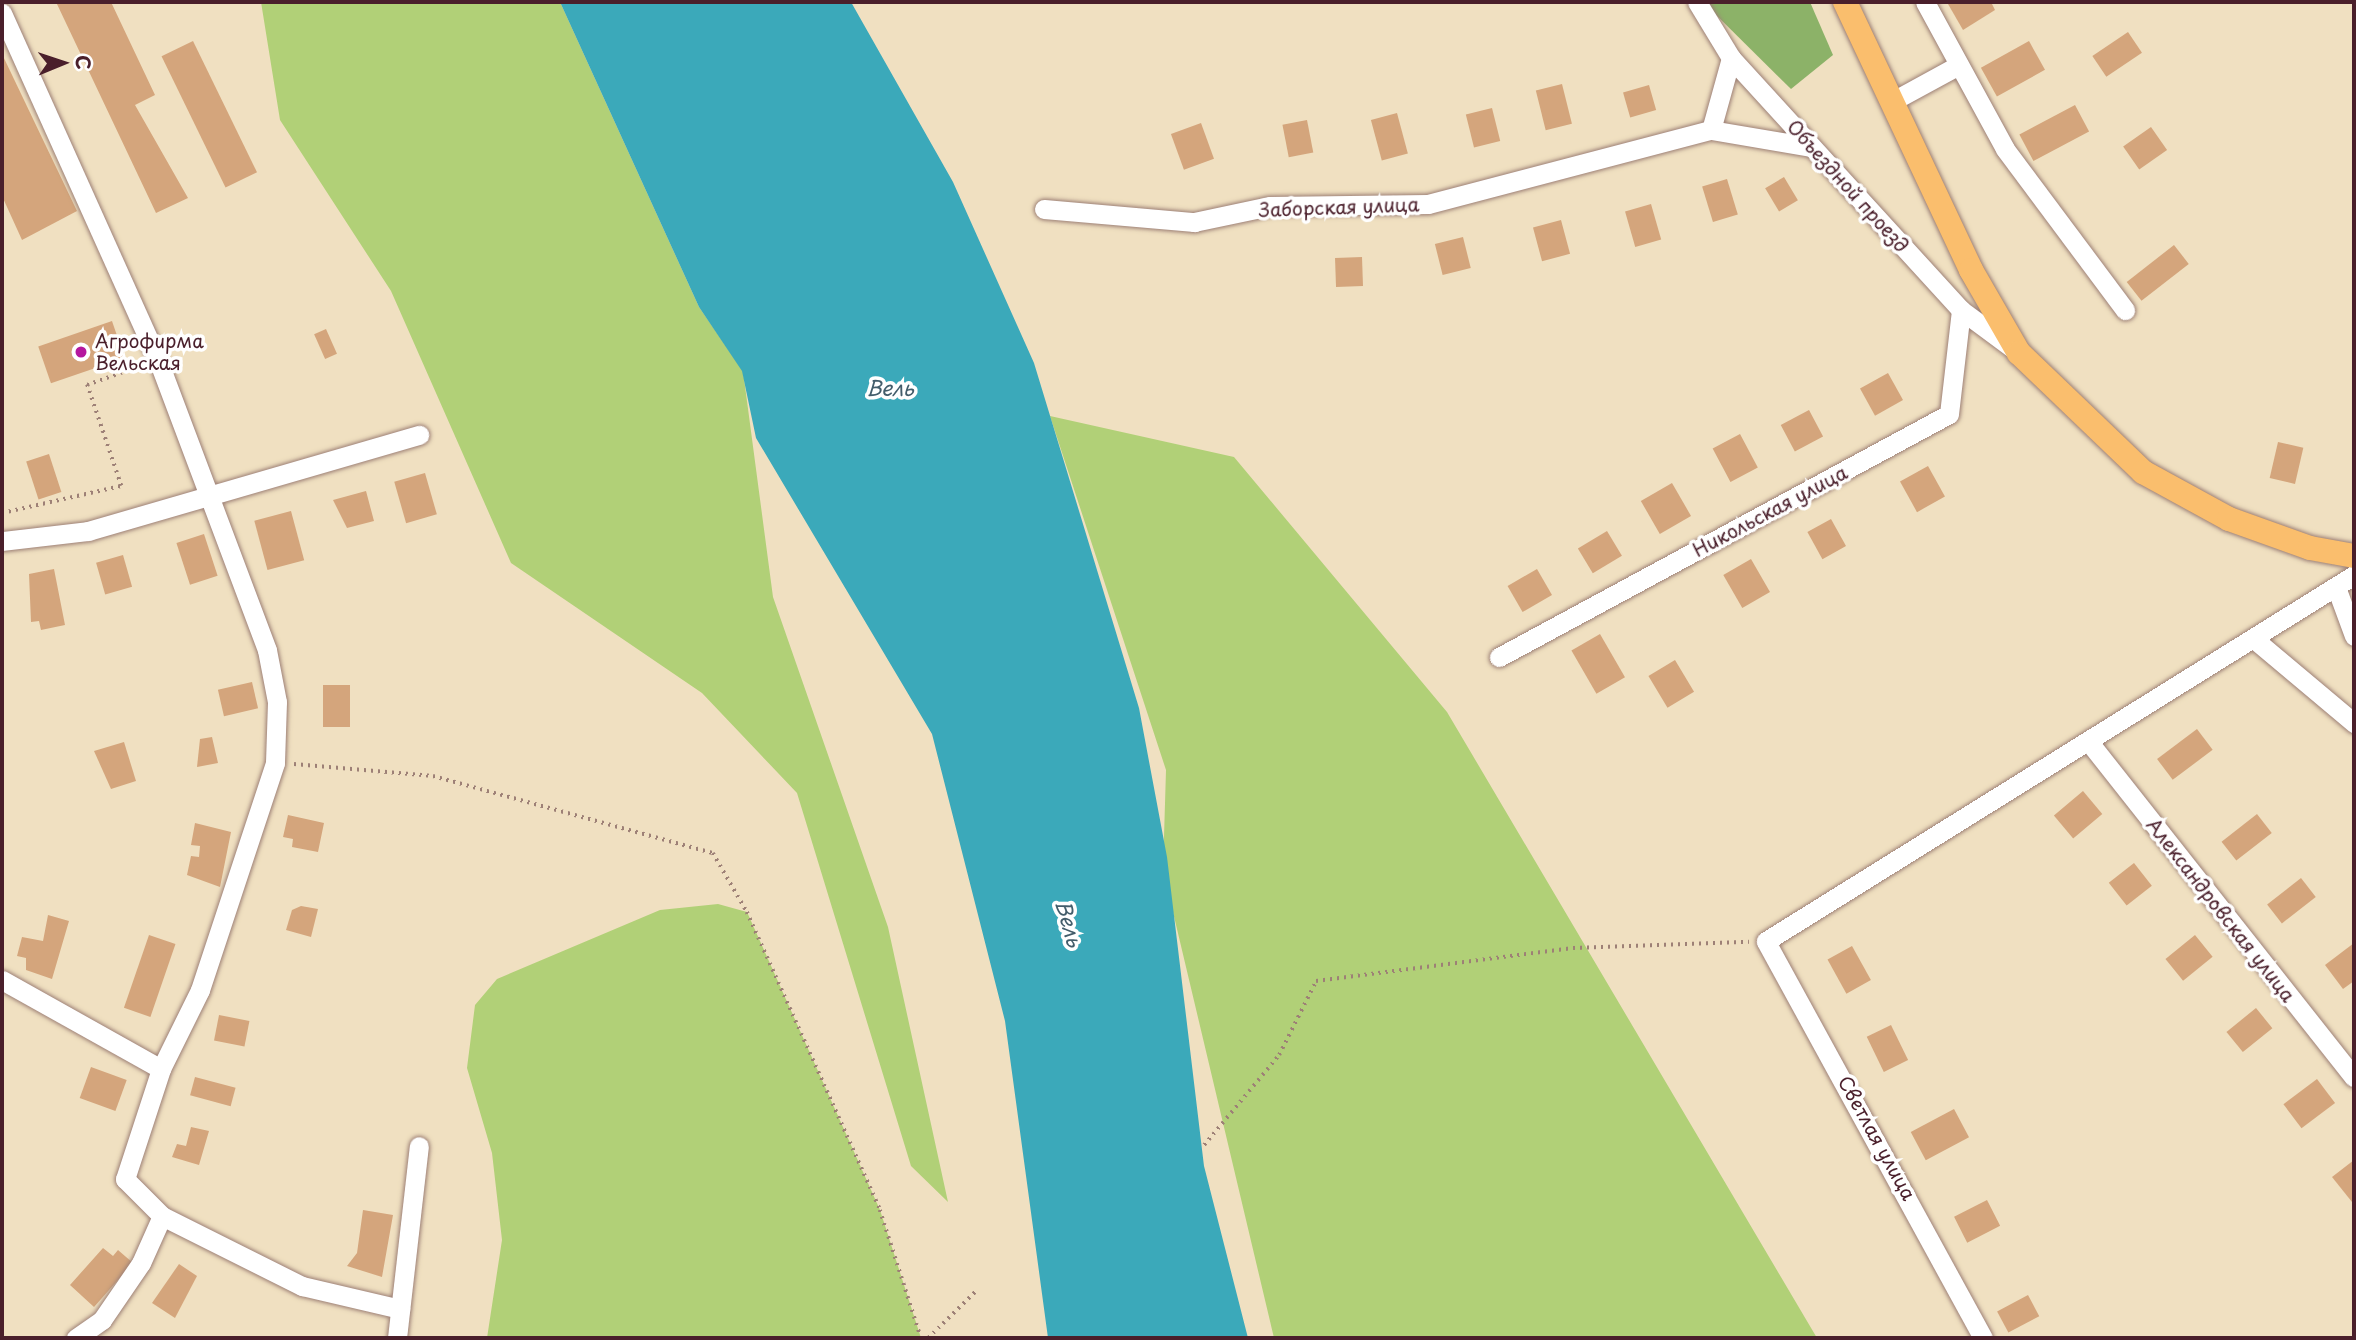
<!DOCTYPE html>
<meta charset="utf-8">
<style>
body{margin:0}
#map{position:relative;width:2356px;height:1340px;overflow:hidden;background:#f0e0c1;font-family:"Playpen Sans",sans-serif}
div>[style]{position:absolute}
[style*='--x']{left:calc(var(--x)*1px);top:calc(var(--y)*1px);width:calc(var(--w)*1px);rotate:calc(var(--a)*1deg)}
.green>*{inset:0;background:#b1d077}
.forest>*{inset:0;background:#8cb268}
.water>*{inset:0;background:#3ba9ba}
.building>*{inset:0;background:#d4a57c;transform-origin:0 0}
.path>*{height:3.5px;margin-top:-1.75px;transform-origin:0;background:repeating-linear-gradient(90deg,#9d8076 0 2px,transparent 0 7px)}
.roads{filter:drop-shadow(0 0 2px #9d8076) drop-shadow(0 0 2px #9d8076)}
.minor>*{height:19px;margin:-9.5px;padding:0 9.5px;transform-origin:9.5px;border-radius:9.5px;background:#fff}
.major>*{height:24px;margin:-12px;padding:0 12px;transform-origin:12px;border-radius:12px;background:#fabe6d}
.dots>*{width:19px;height:19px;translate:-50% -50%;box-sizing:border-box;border:4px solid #fff;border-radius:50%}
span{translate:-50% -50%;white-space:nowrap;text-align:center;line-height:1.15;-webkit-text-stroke:7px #fff;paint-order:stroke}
.street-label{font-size:19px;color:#4a1f2b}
.poi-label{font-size:19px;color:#4a1f2b}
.left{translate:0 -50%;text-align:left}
.water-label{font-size:21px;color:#435d6b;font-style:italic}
.frame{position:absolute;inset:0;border:4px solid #4a1f2b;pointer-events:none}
.north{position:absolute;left:28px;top:28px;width:70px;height:70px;-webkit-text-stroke:5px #fff;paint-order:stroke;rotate:88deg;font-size:19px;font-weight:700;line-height:28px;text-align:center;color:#4a1f2b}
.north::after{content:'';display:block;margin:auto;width:24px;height:32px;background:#4a1f2b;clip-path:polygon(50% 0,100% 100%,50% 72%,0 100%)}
</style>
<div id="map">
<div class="green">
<div style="clip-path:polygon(261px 2px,560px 2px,699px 307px,743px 371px,773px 597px,888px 927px,948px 1202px,911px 1166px,797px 793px,702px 693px,511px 563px,391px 291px,280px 120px)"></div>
<div style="clip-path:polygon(1050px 416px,1234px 457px,1447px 712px,1817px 1338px,1274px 1338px,1163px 870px,1166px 770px)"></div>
<div style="clip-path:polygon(718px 904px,747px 912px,880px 1210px,921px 1338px,487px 1338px,502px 1240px,492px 1153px,467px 1068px,475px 1005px,497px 979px,660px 910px)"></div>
</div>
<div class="forest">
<div style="clip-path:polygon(1703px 2px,1810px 2px,1833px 55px,1791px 89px)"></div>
</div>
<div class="water">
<div style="clip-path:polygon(560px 2px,851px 2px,953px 182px,1034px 363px,1139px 708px,1167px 857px,1204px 1166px,1248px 1338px,1048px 1338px,1005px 1021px,932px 734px,756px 438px,742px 371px,699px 307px)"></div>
</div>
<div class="building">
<div style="clip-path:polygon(56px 2px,111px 2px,155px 95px,135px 105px,188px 198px,156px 213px)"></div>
<div style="clip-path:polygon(1991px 2px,1995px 10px,1963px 30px,1948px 4px)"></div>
<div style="left:2128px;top:32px;width:25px;height:43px;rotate:56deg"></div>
<div style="left:193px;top:41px;width:146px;height:35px;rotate:64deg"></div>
<div style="left:2029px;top:41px;width:33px;height:55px;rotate:61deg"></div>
<div style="clip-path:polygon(2px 54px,77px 211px,22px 240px,2px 196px)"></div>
<div style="left:1562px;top:84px;width:41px;height:27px;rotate:76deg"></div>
<div style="left:1649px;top:85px;width:26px;height:27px;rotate:74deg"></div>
<div style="left:2075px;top:105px;width:30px;height:63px;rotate:62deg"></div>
<div style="left:1492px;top:108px;width:34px;height:27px;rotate:76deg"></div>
<div style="left:1397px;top:113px;width:42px;height:27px;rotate:75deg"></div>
<div style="left:1307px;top:120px;width:33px;height:25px;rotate:79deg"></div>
<div style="left:1201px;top:123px;width:38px;height:32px;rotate:70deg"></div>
<div style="left:2151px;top:127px;width:28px;height:34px;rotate:55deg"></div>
<div style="left:1784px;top:177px;width:27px;height:22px;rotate:59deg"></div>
<div style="left:1727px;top:179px;width:37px;height:26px;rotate:73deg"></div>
<div style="left:1651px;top:204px;width:37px;height:27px;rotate:74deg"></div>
<div style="left:1561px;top:220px;width:35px;height:29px;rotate:75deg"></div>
<div style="left:1463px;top:237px;width:32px;height:29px;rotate:76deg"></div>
<div style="left:2174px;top:245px;width:24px;height:60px;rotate:52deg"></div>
<div style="left:1362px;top:257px;width:29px;height:27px;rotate:88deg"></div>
<div style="left:112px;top:321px;width:39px;height:78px;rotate:71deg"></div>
<div style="left:326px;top:329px;width:27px;height:13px;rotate:66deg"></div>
<div style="left:1888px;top:373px;width:31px;height:32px;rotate:61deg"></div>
<div style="left:1809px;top:410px;width:30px;height:32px;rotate:62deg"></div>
<div style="left:1740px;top:434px;width:38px;height:31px;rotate:62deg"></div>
<div style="left:2278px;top:442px;width:26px;height:37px;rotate:13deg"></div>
<div style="left:49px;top:454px;width:40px;height:24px;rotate:72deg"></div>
<div style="left:1928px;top:466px;width:35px;height:32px;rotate:61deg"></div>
<div style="left:425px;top:473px;width:43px;height:32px;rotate:74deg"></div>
<div style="left:1672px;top:483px;width:38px;height:36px;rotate:60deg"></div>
<div style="clip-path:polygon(366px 491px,374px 521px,347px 528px,333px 500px)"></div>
<div style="left:291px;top:511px;width:51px;height:38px;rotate:75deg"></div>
<div style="left:1831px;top:519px;width:31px;height:27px;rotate:61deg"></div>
<div style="left:1607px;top:531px;width:29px;height:34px;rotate:59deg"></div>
<div style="left:204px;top:534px;width:44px;height:29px;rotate:72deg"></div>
<div style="left:123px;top:555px;width:33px;height:28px;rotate:74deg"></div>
<div style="left:1751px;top:559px;width:38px;height:32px;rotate:60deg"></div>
<div style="clip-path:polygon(54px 569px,65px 625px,41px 630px,39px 621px,31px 622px,29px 574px)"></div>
<div style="left:1537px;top:569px;width:30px;height:34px;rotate:60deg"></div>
<div style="left:1600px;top:634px;width:50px;height:33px;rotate:60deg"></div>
<div style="left:1675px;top:660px;width:37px;height:31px;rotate:59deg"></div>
<div style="left:252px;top:682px;width:27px;height:35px;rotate:77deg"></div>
<div style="left:323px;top:685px;width:27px;height:42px"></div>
<div style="left:2197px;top:729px;width:26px;height:50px;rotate:53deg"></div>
<div style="clip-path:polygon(212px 737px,218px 763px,197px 767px,200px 739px)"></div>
<div style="clip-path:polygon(124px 742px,136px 781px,111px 789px,94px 751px)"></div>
<div style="left:2083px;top:791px;width:30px;height:38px;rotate:50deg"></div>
<div style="left:2257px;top:814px;width:24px;height:45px;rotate:52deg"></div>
<div style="clip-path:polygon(288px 815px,324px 823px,318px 852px,292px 847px,293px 839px,283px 837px)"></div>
<div style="clip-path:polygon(195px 823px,231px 832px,220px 887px,187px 875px,191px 856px,199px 857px,200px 846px,191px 845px)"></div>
<div style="left:2134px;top:863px;width:29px;height:32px;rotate:52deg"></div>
<div style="left:2301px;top:878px;width:24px;height:43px;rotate:52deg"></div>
<div style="clip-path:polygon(301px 906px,318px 909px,311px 937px,286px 930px,292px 910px)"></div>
<div style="clip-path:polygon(48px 915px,69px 921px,52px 979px,26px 970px,26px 958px,17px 956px,22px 937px,43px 941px)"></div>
<div style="left:149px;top:935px;width:28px;height:77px;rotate:19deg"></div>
<div style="left:2195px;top:935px;width:28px;height:38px;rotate:51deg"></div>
<div style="clip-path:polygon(2354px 943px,2354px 981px,2343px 989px,2325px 965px)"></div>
<div style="left:1852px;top:946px;width:39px;height:28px;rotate:61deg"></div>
<div style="left:2256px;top:1008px;width:26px;height:38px;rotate:51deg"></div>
<div style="left:219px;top:1015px;width:31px;height:26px;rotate:11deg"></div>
<div style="left:1891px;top:1025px;width:39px;height:27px;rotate:64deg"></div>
<div style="left:91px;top:1067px;width:38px;height:33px;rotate:20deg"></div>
<div style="left:195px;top:1077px;width:42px;height:19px;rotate:15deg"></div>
<div style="left:2317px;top:1079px;width:30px;height:42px;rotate:53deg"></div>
<div style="left:1954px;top:1109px;width:32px;height:49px;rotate:62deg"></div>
<div style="clip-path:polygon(191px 1127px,209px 1131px,199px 1165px,172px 1157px,177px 1144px,186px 1146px)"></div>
<div style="clip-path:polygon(2354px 1160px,2354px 1200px,2352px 1202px,2332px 1177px)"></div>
<div style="left:1987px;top:1200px;width:29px;height:37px;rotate:63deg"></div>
<div style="clip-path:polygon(363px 1210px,393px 1215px,382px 1277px,347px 1266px,357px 1253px)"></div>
<div style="clip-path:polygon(103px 1248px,113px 1256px,118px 1250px,133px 1263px,94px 1307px,70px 1285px)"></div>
<div style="clip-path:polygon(179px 1264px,197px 1276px,175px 1318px,152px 1303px)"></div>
<div style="left:2028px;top:1295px;width:24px;height:35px;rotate:62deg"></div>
</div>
<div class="path">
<div style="--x:2;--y:513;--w:122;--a:-12.8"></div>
<div style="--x:121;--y:486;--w:107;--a:-108.6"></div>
<div style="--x:87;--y:385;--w:56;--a:-19.7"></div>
<div style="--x:294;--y:764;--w:140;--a:4.9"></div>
<div style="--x:433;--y:776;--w:290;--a:15.4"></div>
<div style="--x:713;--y:853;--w:68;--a:60"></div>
<div style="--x:747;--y:912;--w:326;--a:65.9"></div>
<div style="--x:880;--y:1210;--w:134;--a:72.2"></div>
<div style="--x:1204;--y:1145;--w:117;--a:-50.2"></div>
<div style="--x:1279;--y:1055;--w:83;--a:-63.4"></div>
<div style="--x:1316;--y:981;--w:259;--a:-7.3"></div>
<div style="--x:1573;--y:948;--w:176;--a:-2"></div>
<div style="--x:928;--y:1338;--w:66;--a:-44.4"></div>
</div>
<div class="roads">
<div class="minor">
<div style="--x:1697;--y:2;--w:66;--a:58.7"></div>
<div style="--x:1731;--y:58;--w:341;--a:47.6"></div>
<div style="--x:1961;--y:310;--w:67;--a:36.5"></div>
<div style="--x:1925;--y:2;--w:167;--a:61.4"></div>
<div style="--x:2005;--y:149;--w:201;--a:53.3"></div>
<div style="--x:2;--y:13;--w:380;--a:65.8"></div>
<div style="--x:158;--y:360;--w:310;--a:69.4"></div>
<div style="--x:267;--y:650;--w:53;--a:79.1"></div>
<div style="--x:277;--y:702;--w:61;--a:91.9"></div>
<div style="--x:275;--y:763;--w:239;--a:108.3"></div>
<div style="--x:200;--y:990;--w:88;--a:116.3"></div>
<div style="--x:161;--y:1069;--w:116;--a:108.1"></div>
<div style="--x:125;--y:1179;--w:52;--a:45"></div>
<div style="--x:162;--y:1216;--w:51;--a:114.1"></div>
<div style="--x:141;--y:1263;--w:69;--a:124.4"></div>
<div style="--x:102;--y:1320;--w:32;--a:145"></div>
<div style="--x:1891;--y:102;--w:77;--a:-28.6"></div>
<div style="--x:1711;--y:130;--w:75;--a:-74.5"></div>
<div style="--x:1044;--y:209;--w:151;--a:5"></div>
<div style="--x:1194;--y:222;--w:78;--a:-11.9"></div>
<div style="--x:1270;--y:206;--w:158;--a:-0.7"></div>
<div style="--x:1428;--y:204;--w:293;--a:-14.7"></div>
<div style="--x:1711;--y:130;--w:101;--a:9.6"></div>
<div style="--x:2;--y:541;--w:87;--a:-6.6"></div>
<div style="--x:88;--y:531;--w:345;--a:-16.2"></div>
<div style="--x:2336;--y:587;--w:52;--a:69.8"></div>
<div style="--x:2254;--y:639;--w:131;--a:40"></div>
<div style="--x:1499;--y:657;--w:511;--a:-28.37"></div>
<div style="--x:1949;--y:414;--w:105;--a:-83.4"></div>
<div style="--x:2089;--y:742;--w:427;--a:51.7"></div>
<div style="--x:2;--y:980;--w:182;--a:29.2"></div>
<div style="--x:162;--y:1216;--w:157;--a:26.6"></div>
<div style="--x:302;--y:1286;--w:101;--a:13.2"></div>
<div style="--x:397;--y:1338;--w:193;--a:-83.5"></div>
<div style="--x:1983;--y:1338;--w:452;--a:-118.7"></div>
<div style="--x:1766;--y:941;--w:693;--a:-31.9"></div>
</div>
<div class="major">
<div style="--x:1845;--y:2;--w:296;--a:64.8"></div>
<div style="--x:1971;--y:270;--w:96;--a:60"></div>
<div style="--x:2019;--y:353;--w:172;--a:43.8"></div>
<div style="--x:2143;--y:472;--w:98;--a:28.7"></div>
<div style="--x:2229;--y:519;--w:86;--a:19.7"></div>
<div style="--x:2310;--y:548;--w:45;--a:10.3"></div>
</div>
</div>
<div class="dots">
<div style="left:81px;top:352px;background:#b5179e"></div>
</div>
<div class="street-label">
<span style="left:1848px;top:186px;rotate:48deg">Объездной проезд</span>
<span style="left:1339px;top:207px;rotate:-2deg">Заборская улица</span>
<span style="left:1770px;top:511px;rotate:-28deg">Никольская улица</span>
<span style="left:2221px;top:910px;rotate:52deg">Александровская улица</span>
<span style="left:1877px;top:1138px;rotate:61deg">Светлая улица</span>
</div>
<div class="poi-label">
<span class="left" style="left:95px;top:352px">Агрофирма<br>Вельская</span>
</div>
<div class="water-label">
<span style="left:890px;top:387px">Вель</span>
<span style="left:1070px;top:923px;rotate:74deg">Вель</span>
</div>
<div class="frame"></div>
<div class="north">С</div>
</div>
